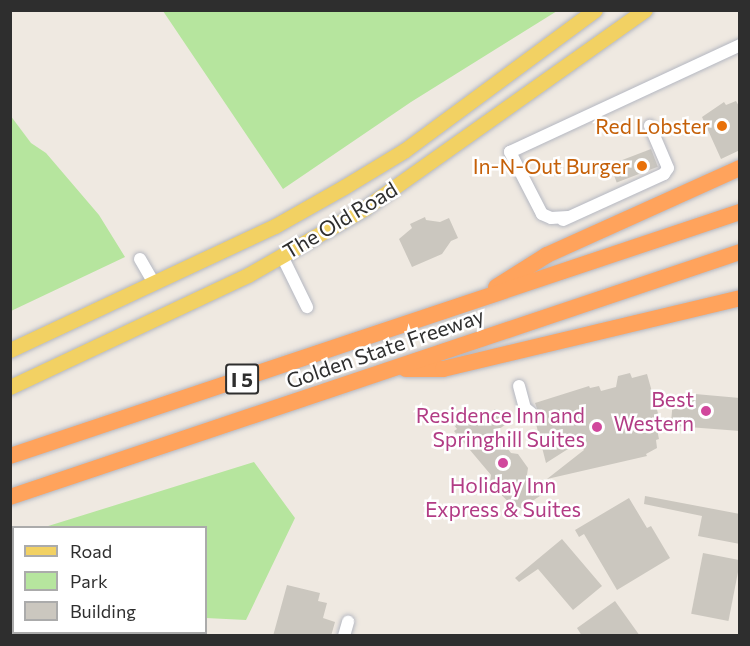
<!DOCTYPE html>
<style>
body{margin:0}
#map{position:relative;width:750px;height:646px;overflow:hidden;background:#efe9e1;font-family:Commissioner,sans-serif}
div>[style]{position:absolute}
[style*='--x']{left:calc(var(--x)*1px);top:calc(var(--y)*1px);width:calc(var(--w)*1px);rotate:calc(var(--a)*1deg)}
.green>*{inset:0;background:#b6e59e}
.building>*{inset:0;background:#cbc7bf;transform-origin:0 0}
.roads{filter:drop-shadow(0 0 2px #b4b7c1) drop-shadow(0 0 2px #b4b7c1)}
.minor>*{height:12px;margin:-6px;padding:0 6px;transform-origin:6px;border-radius:6px;background:#fff}
.major>*{height:15px;margin:-7.5px;padding:0 7.5px;transform-origin:7.5px;border-radius:7.5px;background:#f2d163}
.highway>*{height:16px;margin:-8px;padding:0 8px;transform-origin:8px;border-radius:8px;background:#ffa35c}
.dots>*{width:16px;height:16px;translate:-50% -50%;box-sizing:border-box;border:3px solid #fff;border-radius:50%}
span{translate:-50% -50%;white-space:nowrap;text-align:center;line-height:1.15;-webkit-text-stroke:5px #fff;paint-order:stroke}
.shield-label span{padding:2px 4px;background:#fff;border:2px solid;border-radius:4px;-webkit-text-stroke-width:0}
.shield-label{font-size:20px;color:#2e2e2e;font-weight:700}
.food-label{font-size:21px;color:#c56008}
.right{translate:-100% -50%;text-align:right}
.street-label{font-size:21px;color:#2e2e2e}
.hotel-label{font-size:21px;color:#b23c85}
.frame{position:absolute;inset:0;border:12px solid #2e2e2e;pointer-events:none}
.legend{position:absolute;left:12px;top:526px;width:195px;height:108px;box-sizing:border-box;background:#fff;border:2px solid #ababab;margin:0;padding:8px 10px;list-style:none;font-size:18px;color:#2e2e2e}
.legend li{display:flex;align-items:center;gap:12px;height:30px}
.legend b{width:30px;border:2px solid #ababab}
</style>
<div id="map">
<div class="green">
<div style="clip-path:polygon(163px 11px,557px 11px,411px 102px,283px 189px)"></div>
<div style="clip-path:polygon(10px 115px,31px 143px,46px 153px,99px 215px,125px 257px,11px 311px)"></div>
<div style="clip-path:polygon(254px 462px,295px 518px,246px 620px,206px 618px,206px 528px,45px 527px)"></div>
<div style="clip-path:polygon(13px 537px,14px 632px,111px 633px,106px 636px,11px 635px,10px 538px)"></div>
</div>
<div class="building">
<div style="clip-path:polygon(736px 101px,740px 108px,740px 150px,721px 159px,702px 117px,724px 102px,726px 105px)"></div>
<div style="left:651px;top:149px;width:19px;height:44px;rotate:69deg"></div>
<div style="clip-path:polygon(425px 217px,426px 220px,440px 222px,449px 218px,458px 238px,451px 241px,442px 254px,412px 267px,399px 239px,412px 228px,410px 224px)"></div>
<div style="clip-path:polygon(630px 373px,632px 378px,647px 374px,661px 424px,656px 425px,659px 439px,656px 440px,657px 448px,646px 454px,647px 456px,547px 479px,584px 450px,579px 442px,546px 463px,535px 420px,539px 414px,535px 403px,589px 386px,590px 388px,599px 386px,601px 391px,616px 387px,618px 376px)"></div>
<div style="clip-path:polygon(695px 394px,740px 398px,740px 431px,675px 426px,676px 422px,671px 423px,673px 399px,677px 400px,677px 396px,694px 397px)"></div>
<div style="clip-path:polygon(495px 409px,499px 414px,505px 410px,513px 419px,495px 432px,511px 453px,518px 454px,528px 468px,527px 475px,543px 494px,517px 511px,490px 483px,491px 475px,454px 431px,457px 429px,454px 425px,465px 417px,471px 425px,488px 411px,490px 413px)"></div>
<div style="clip-path:polygon(645px 496px,740px 514px,740px 544px,698px 536px,702px 516px,644px 504px)"></div>
<div style="clip-path:polygon(629px 498px,647px 528px,651px 526px,670px 558px,617px 590px,584px 534px,579px 537px,575px 530px)"></div>
<div style="clip-path:polygon(562px 539px,602px 586px,573px 610px,538px 569px,519px 582px,515px 578px)"></div>
<div style="left:703px;top:553px;width:38px;height:62px;rotate:11deg"></div>
<div style="clip-path:polygon(287px 585px,320px 593px,318px 601px,327px 603px,323px 618px,335px 622px,331px 636px,273px 636px)"></div>
<div style="clip-path:polygon(615px 601px,640px 636px,582px 636px,577px 628px)"></div>
</div>
<div class="roads">
<div class="minor">
<div style="--x:568;--y:217;--w:17;--a:177"></div>
<div style="--x:551;--y:218;--w:10;--a:-156"></div>
<div style="--x:542;--y:214;--w:70;--a:-117.3"></div>
<div style="--x:510;--y:152;--w:254;--a:-24.9"></div>
<div style="--x:563;--y:220;--w:111;--a:-24.5"></div>
<div style="--x:664;--y:174;--w:7;--a:-56"></div>
<div style="--x:668;--y:168;--w:46;--a:-113.2"></div>
<div style="--x:282;--y:256;--w:57;--a:63.9"></div>
<div style="--x:140;--y:259;--w:28;--a:60"></div>
<div style="--x:519;--y:386;--w:23;--a:75"></div>
<div style="--x:525;--y:408;--w:8;--a:40"></div>
<div style="--x:344;--y:636;--w:15;--a:-74"></div>
</div>
<div class="major">
<div style="--x:10;--y:350;--w:293;--a:-25.1"></div>
<div style="--x:275;--y:226;--w:79;--a:-29.5"></div>
<div style="--x:344;--y:187;--w:71;--a:-31.2"></div>
<div style="--x:405;--y:150;--w:236;--a:-36.4"></div>
<div style="--x:10;--y:387;--w:263;--a:-25.2"></div>
<div style="--x:248;--y:275;--w:135;--a:-29.8"></div>
<div style="--x:365;--y:208;--w:343;--a:-35.3"></div>
</div>
<div class="highway">
<div style="--x:496;--y:287;--w:60;--a:-32.1"></div>
<div style="--x:547;--y:255;--w:212;--a:-24.3"></div>
<div style="--x:406;--y:369;--w:37;--a:0"></div>
<div style="--x:443;--y:369;--w:305;--a:-13.4"></div>
<div style="--x:10;--y:456;--w:770;--a:-18.48"></div>
<div style="--x:10;--y:497;--w:770;--a:-18.55"></div>
</div>
</div>
<div class="dots">
<div style="left:722px;top:126px;background:#e8710a"></div>
<div style="left:642px;top:166px;background:#e8710a"></div>
<div style="left:706px;top:411px;background:#d1479c"></div>
<div style="left:597px;top:427px;background:#d1479c"></div>
<div style="left:503px;top:463px;background:#d1479c"></div>
</div>
<div class="shield-label">
<span style="left:242px;top:379px">I 5</span>
</div>
<div class="food-label">
<span class="right" style="left:710px;top:126px">Red Lobster</span>
<span class="right" style="left:630px;top:166px">In-N-Out Burger</span>
</div>
<div class="street-label">
<span style="left:340px;top:220px;rotate:-31deg">The Old Road</span>
<span style="left:385px;top:348px;rotate:-19deg">Golden State Freeway</span>
</div>
<div class="hotel-label">
<span class="right" style="left:694px;top:411px">Best<br>Western</span>
<span class="right" style="left:585px;top:427px">Residence Inn and<br>Springhill Suites</span>
<span style="left:503px;top:497px">Holiday Inn<br>Express &amp; Suites</span>
</div>
<div class="frame"></div>
<ul class="legend">
<li><b style="height:8px;background:#f2d163"></b>Road</li>
<li><b style="height:16px;background:#b6e59e"></b>Park</li>
<li><b style="height:16px;background:#cbc7bf"></b>Building</li>
</ul>
</div>
